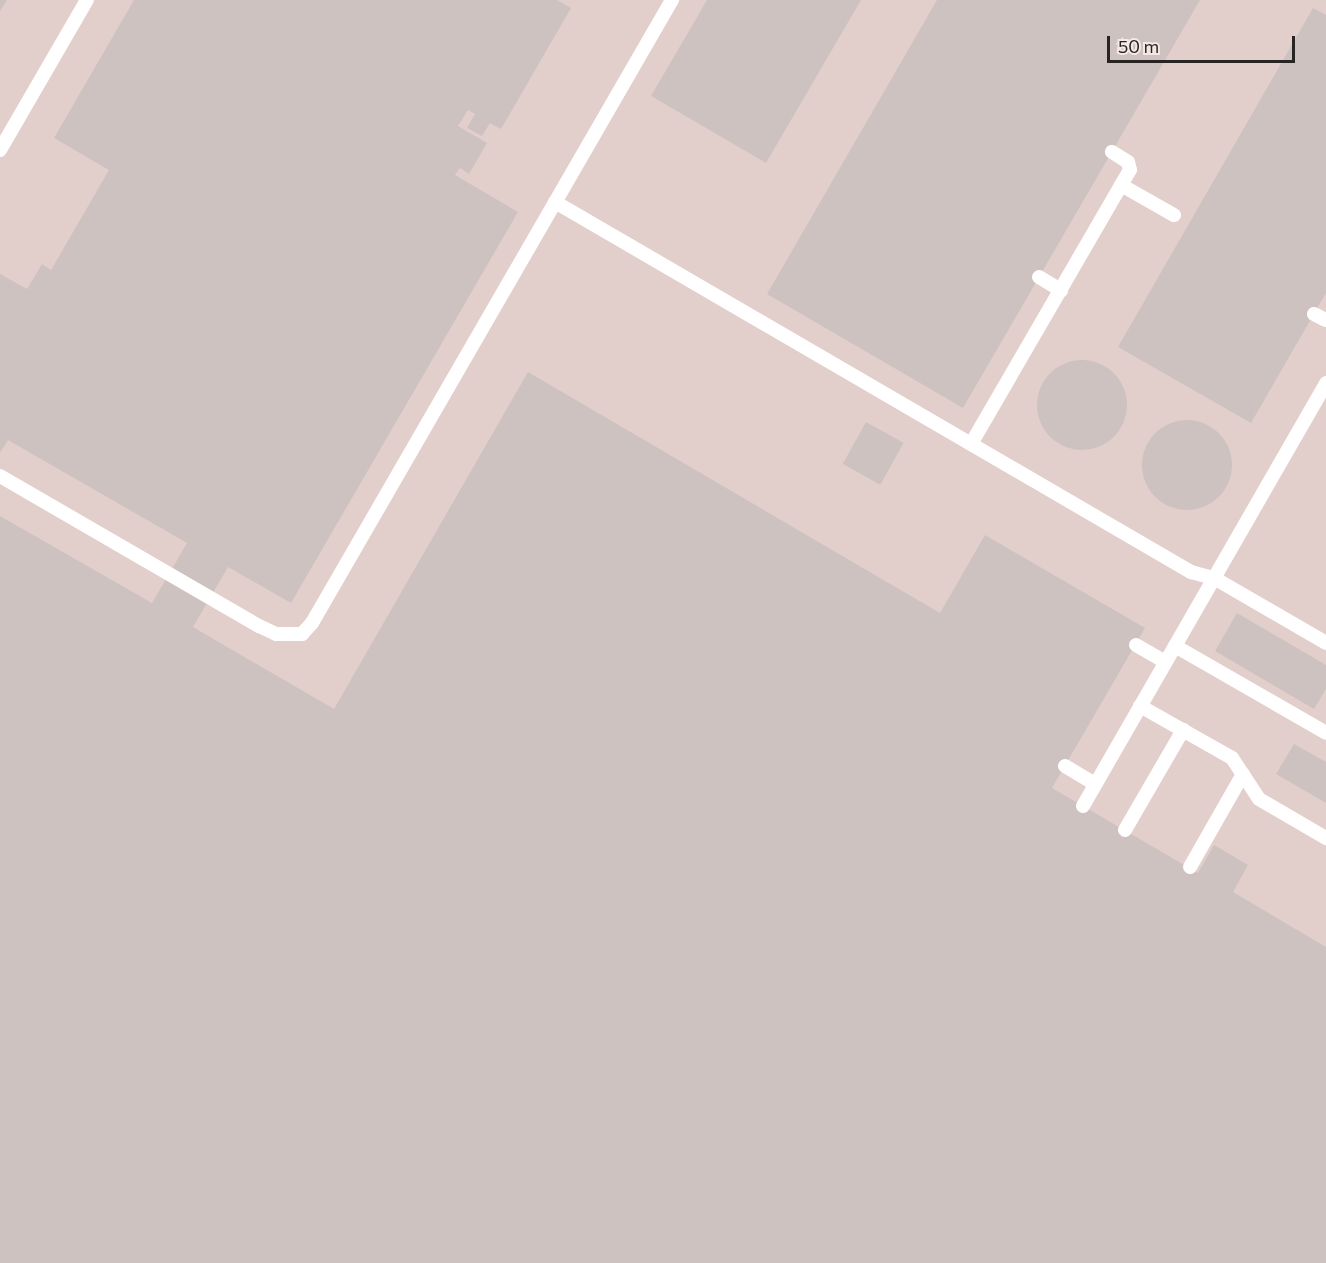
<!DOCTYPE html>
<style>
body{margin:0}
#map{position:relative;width:1326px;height:1263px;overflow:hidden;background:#e7dcda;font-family:Commissioner,sans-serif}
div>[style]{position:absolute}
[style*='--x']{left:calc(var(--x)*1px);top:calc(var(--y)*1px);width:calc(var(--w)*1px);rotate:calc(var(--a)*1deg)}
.built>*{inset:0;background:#e2cfcb;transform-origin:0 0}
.building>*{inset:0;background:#cdc2c0;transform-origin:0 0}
.round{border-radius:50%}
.service>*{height:14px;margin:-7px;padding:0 7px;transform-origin:7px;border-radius:7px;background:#fff}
span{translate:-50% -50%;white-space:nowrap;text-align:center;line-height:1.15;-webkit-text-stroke:4.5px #f5e9e7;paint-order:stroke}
.scale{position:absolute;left:1107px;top:36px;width:188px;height:27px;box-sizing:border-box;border:3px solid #282424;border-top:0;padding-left:8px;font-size:18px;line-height:21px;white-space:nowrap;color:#282424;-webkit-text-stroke:4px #f5e9e7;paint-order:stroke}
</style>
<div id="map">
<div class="built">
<div style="left:0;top:0;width:1326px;height:1263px"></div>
</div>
<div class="building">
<div style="clip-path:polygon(0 0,7px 0,0 11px)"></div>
<div style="clip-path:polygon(134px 0,557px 0,571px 8px,501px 129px,490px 123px,482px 136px,467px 128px,475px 114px,468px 110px,458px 126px,487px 143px,469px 174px,460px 168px,455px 175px,518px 212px,291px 603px,228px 567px,193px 627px,334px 709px,528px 372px,940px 613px,985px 535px,1145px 628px,1052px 788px,1198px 873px,1214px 845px,1248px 865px,1233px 892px,1326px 947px,1326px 1263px,0 1263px,0 516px,152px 603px,187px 543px,8px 440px,0 453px,0 274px,27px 289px,42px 264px,51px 270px,109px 170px,54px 138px)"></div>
<div style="clip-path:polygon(707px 0,861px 0,766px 163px,651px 96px)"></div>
<div style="clip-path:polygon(937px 0,1200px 0,963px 408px,767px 294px)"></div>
<div style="clip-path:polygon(1313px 8px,1326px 15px,1326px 293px,1251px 423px,1118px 347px)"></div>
<div class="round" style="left:1037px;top:360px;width:90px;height:90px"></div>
<div class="round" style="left:1142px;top:420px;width:90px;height:90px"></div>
<div style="left:866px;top:422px;width:43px;height:48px;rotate:29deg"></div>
<div style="clip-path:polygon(1237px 613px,1326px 665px,1326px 689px,1314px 709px,1215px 651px)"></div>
<div style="clip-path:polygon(1294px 744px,1326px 762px,1326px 803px,1276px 774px)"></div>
</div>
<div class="service">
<div style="--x:0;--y:150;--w:173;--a:-59.9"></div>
<div style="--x:1121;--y:185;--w:61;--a:29.5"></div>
<div style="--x:555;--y:202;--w:736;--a:30.19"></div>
<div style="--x:1191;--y:572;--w:24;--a:15"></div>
<div style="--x:1214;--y:578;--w:129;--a:30.1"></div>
<div style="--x:1039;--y:277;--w:26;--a:31"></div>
<div style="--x:1314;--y:314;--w:13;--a:27"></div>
<div style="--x:971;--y:444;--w:317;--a:-59.9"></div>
<div style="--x:1130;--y:170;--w:8;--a:-104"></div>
<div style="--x:1128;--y:162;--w:19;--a:-148"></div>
<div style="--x:0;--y:476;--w:299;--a:30.1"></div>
<div style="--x:259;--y:626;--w:19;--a:25"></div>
<div style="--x:276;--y:634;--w:26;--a:0"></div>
<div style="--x:302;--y:634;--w:15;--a:-48"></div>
<div style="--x:312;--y:623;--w:720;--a:-59.98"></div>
<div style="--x:1136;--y:645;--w:34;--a:30"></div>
<div style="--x:1175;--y:646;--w:174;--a:29.9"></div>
<div style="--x:1140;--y:706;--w:106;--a:29.5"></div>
<div style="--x:1232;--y:758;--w:49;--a:56.6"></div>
<div style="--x:1259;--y:799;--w:78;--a:30.2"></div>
<div style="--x:1065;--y:766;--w:35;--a:31"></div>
<div style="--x:1083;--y:806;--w:488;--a:-60.1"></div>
<div style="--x:1125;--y:830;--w:116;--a:-59.9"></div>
<div style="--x:1190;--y:867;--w:107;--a:-60.3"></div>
</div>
<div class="scale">50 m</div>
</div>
